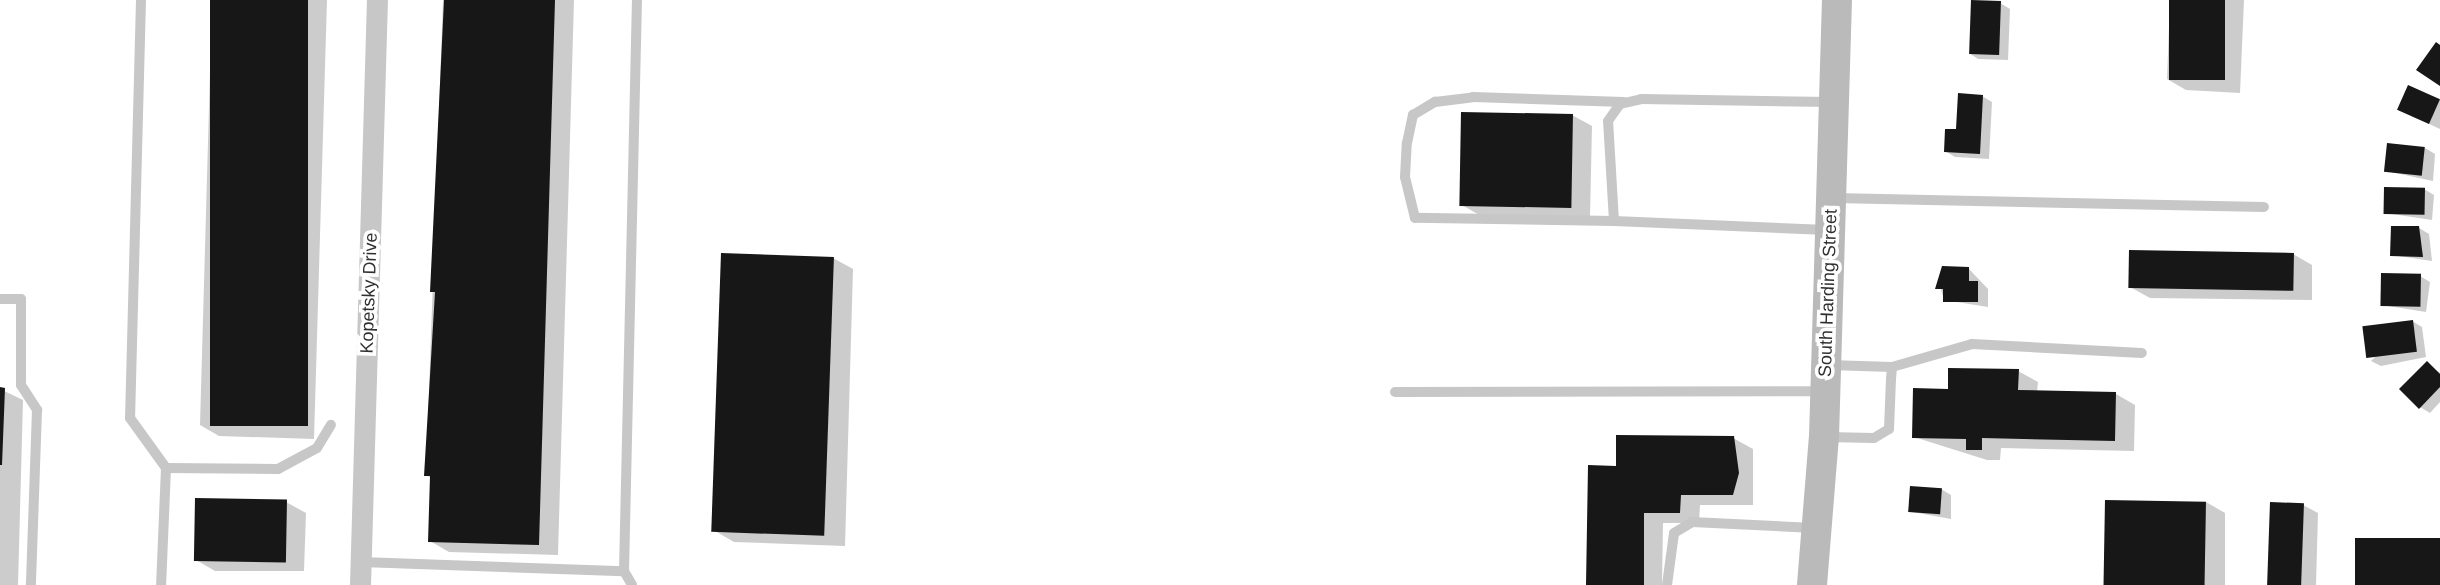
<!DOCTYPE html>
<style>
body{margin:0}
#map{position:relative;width:2440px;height:585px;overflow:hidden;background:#fff;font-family:Arial,sans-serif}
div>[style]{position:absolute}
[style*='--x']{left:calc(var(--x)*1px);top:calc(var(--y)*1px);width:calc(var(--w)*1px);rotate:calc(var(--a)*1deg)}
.shadow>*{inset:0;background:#0003}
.building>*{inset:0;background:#171717;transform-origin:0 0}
.lane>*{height:10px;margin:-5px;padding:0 5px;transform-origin:5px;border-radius:5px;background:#c7c7c7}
.street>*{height:21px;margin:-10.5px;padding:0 10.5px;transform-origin:10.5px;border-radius:10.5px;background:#c7c7c7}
.secondary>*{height:30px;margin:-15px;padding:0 15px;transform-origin:15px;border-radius:15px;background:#bababa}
span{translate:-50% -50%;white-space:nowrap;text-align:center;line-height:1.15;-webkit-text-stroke:7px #fff;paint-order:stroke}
.street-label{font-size:18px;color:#303030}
</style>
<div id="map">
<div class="shadow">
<div style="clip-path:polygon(212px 0,327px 0,314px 439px,219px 436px,200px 425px)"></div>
<div style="clip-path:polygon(443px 0,574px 0,558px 555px,449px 552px,430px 541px,431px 478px,426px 475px)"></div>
<div style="clip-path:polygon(2170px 0,2244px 0,2240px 93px,2186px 90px,2167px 79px)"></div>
<div style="clip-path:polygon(2000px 3px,2010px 9px,2008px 60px,1978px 59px,1969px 53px)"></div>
<div style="clip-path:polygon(2409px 87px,2440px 100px,2440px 129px,2399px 110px)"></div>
<div style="clip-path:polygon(1982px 96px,1992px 102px,1989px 159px,1955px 157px,1945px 151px)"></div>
<div style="clip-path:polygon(1572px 115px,1592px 126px,1590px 217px,1481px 216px,1462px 205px)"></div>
<div style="clip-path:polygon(2425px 148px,2435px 154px,2433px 181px,2386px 171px)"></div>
<div style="clip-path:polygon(2424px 189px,2434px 195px,2432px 220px,2385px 213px)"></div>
<div style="clip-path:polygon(2419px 228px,2429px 234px,2432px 261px,2392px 255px)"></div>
<div style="clip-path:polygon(2293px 254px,2312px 265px,2312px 300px,2150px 298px,2130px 287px)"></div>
<div style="clip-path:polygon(833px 258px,853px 269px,845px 546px,734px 542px,715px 531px)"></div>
<div style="clip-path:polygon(1969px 269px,1988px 289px,1988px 307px,1944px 300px,1938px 279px)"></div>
<div style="clip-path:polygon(2420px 276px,2430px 282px,2426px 312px,2382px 305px)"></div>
<div style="clip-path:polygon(2412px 321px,2422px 327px,2426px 357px,2381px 366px,2371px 361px)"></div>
<div style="clip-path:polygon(2427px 363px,2440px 373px,2440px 402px,2430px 413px,2420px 407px)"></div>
<div style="clip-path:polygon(2018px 371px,2038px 382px,2037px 392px,2116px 394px,2135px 405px,2134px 451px,2001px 448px,2000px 460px,1987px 460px,1914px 437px,1949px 391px)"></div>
<div style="clip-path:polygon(0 389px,23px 400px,18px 585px,0 585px)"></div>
<div style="clip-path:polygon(1733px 438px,1753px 449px,1753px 505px,1700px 505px,1699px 523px,1663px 523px,1662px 585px,1588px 585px,1618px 467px)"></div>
<div style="clip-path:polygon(1941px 489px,1951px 495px,1951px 519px,1907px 511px)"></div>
<div style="clip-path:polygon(286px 502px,306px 513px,304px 571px,215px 571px,196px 560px)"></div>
<div style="clip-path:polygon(2206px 502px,2225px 513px,2225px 585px,2106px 585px)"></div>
<div style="clip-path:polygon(2303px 505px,2318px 513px,2316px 585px,2270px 585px)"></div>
</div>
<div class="building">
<div style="left:210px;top:0;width:98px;height:426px"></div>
<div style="clip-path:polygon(444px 0,555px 0,539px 545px,428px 542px,430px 476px,424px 476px,435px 292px,430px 292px)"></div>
<div style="left:1971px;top:0;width:30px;height:54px;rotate:2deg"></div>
<div style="left:2169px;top:0;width:56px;height:80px"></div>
<div style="clip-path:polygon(2436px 42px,2440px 45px,2440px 86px,2416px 70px)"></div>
<div style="left:2408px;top:85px;width:35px;height:27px;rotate:24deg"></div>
<div style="clip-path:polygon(1958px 93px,1983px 95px,1980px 154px,1944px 152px,1945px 129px,1956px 129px)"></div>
<div style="left:1461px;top:112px;width:112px;height:94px;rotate:1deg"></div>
<div style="left:2387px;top:143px;width:38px;height:29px;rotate:6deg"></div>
<div style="left:2384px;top:187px;width:41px;height:27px;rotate:1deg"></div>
<div style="clip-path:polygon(2391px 226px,2419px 226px,2423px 257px,2390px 256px)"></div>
<div style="left:2129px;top:250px;width:165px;height:38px;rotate:1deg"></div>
<div style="left:721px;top:253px;width:113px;height:279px;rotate:2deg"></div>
<div style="clip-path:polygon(1942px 266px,1969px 267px,1969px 281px,1978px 281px,1978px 302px,1943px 302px,1943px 289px,1935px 289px)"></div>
<div style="left:2381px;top:273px;width:40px;height:33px;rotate:1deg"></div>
<div style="left:2413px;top:320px;width:32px;height:51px;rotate:83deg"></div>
<div style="clip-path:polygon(2427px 361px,2440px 374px,2440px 387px,2419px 409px,2399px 389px)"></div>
<div style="clip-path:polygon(1948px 368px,2019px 369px,2018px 390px,2116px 392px,2115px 441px,1982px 438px,1982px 450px,1966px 450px,1966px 439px,1912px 438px,1913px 388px,1948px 389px)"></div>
<div style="clip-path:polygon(0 387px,5px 388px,2px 465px,0 465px)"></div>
<div style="clip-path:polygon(1616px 435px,1734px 436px,1739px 473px,1733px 495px,1681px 495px,1680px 513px,1644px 513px,1644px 585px,1586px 585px,1588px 465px,1616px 466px)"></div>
<div style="left:1910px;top:486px;width:32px;height:26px;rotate:4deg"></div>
<div style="left:195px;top:498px;width:92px;height:63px;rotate:1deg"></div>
<div style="left:2105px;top:500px;width:101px;height:85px;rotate:1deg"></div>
<div style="left:2270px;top:502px;width:34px;height:83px;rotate:2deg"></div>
<div style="left:2355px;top:538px;width:85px;height:47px"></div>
</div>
<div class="lane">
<div style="--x:141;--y:0;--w:418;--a:91.5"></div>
<div style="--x:130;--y:418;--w:62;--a:54.2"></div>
<div style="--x:166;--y:468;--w:117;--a:92.4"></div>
<div style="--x:1834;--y:198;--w:430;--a:1.2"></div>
<div style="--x:1614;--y:221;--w:199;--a:-179.1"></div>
<div style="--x:1415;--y:218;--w:42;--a:-103.7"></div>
<div style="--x:1405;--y:177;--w:34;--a:-87"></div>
<div style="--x:1407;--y:143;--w:29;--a:-78"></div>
<div style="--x:1413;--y:115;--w:26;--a:-31"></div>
<div style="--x:1435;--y:102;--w:38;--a:-7"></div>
<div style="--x:1473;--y:97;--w:151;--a:1.9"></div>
<div style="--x:1827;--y:230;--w:213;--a:-177.6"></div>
<div style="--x:1614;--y:221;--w:100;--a:-93.4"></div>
<div style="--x:1608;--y:121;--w:21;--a:-55"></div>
<div style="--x:1620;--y:104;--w:22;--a:-13"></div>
<div style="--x:1641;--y:99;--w:190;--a:0.9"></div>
<div style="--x:0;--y:299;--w:21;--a:0"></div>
<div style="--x:21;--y:299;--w:86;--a:90"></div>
<div style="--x:21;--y:385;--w:30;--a:57"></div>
<div style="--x:37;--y:410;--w:175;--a:92"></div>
<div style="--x:1892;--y:367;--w:83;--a:-16"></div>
<div style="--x:1972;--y:344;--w:170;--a:3"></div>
<div style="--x:1395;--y:392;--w:428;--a:-0.1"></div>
<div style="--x:1826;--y:437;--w:48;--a:1.2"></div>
<div style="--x:1874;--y:438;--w:17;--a:-31"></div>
<div style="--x:1889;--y:429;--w:50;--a:-87.7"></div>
<div style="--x:1891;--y:379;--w:12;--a:-85"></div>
<div style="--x:1892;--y:367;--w:63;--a:-178.2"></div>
<div style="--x:166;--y:468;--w:112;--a:0.5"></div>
<div style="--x:278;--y:469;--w:44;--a:-28.3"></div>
<div style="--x:317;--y:448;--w:27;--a:-59"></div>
<div style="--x:361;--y:562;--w:263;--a:2"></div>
<div style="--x:624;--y:571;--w:571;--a:-88.7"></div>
<div style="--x:624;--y:571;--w:16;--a:60"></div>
<div style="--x:1667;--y:585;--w:52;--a:-82.3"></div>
<div style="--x:1674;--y:533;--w:21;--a:-31"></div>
<div style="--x:1692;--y:522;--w:122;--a:2.8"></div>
</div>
<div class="street">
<div style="--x:360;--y:585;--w:585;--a:-88.34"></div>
</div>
<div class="secondary">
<div style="--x:1812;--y:585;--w:148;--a:-85.4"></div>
<div style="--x:1824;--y:437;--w:437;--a:-88.3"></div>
</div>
<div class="street-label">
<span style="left:369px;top:293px;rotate:-88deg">Kopetsky Drive</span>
<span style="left:1828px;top:293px;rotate:-88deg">South Harding Street</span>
</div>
</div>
